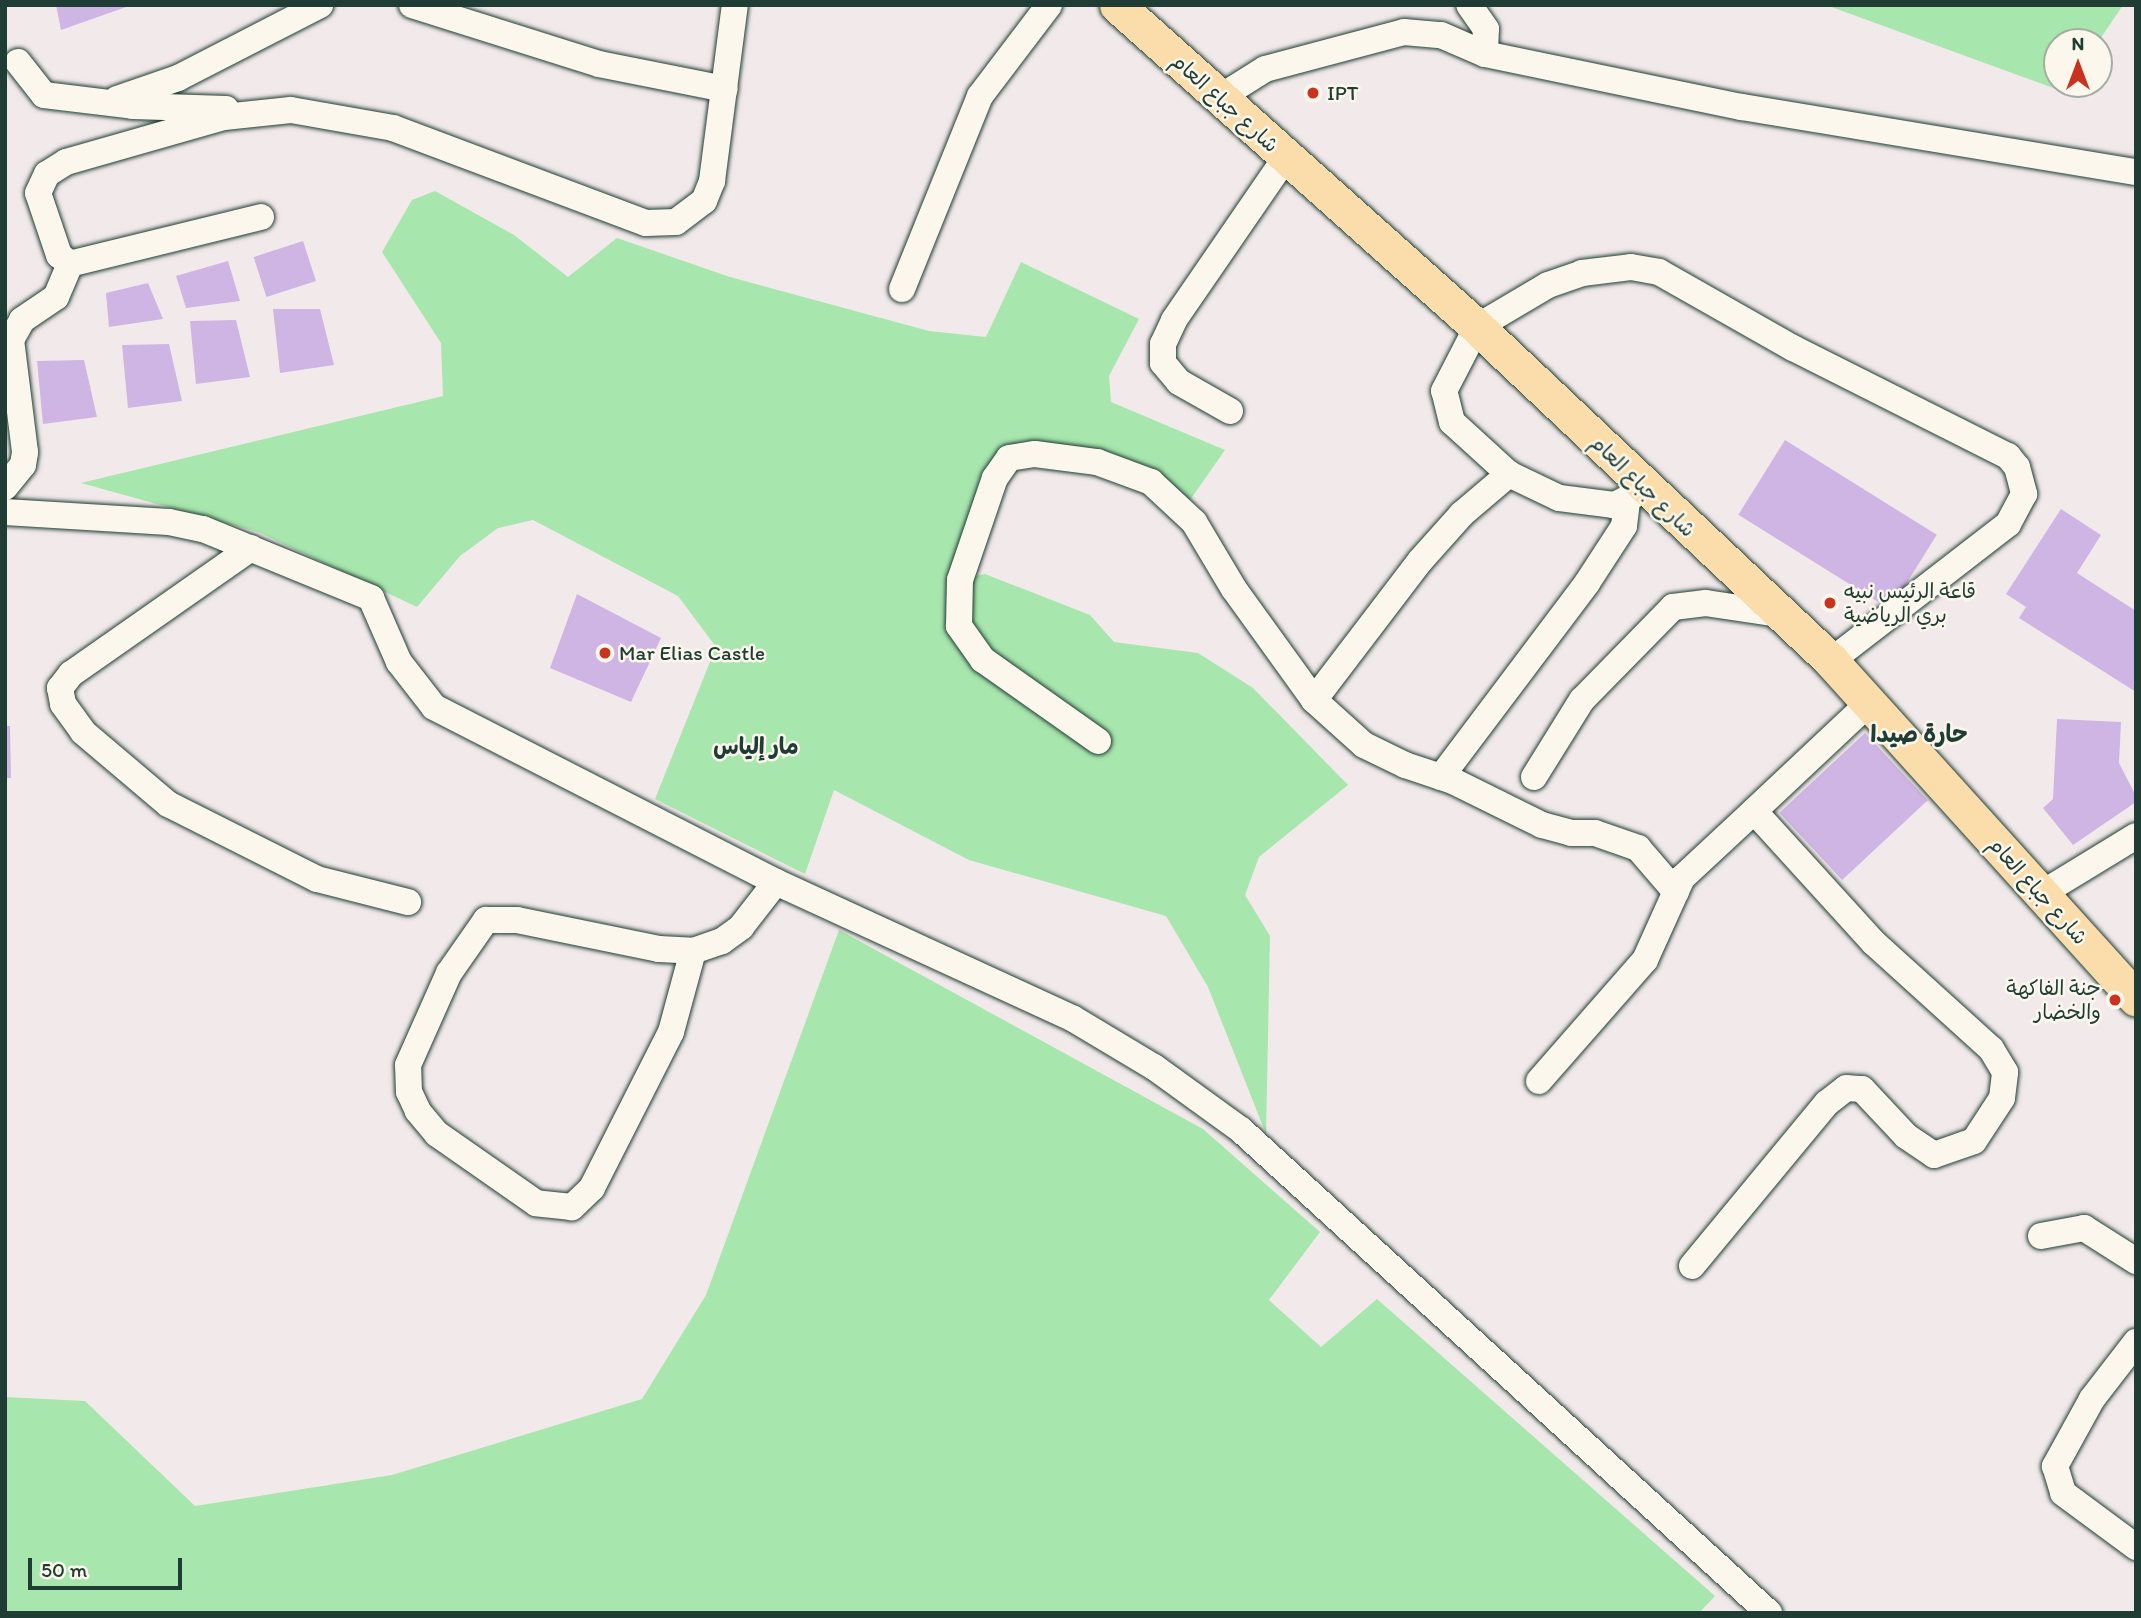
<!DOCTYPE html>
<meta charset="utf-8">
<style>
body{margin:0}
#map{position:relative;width:2141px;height:1618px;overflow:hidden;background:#f2eaea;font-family:Itim,"Playpen Sans Arabic",sans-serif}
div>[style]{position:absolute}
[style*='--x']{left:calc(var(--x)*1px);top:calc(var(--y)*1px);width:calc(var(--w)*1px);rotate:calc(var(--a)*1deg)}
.green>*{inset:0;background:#a7e6ad}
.building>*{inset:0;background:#cfb5e4;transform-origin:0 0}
.roads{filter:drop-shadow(0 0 2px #1f3d34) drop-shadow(0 0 2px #1f3d34)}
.minor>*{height:26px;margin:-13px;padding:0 13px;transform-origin:13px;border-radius:13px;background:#fbf7ec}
.major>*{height:35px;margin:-17.5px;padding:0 17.5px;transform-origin:17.5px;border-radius:17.5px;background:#fbddab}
.dots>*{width:19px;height:19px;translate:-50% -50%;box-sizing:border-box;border:4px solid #fbf7ec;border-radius:50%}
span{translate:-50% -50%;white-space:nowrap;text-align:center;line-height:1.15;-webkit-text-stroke:5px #fbf7ec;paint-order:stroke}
.poi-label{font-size:21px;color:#1f3d34}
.left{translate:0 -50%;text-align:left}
.right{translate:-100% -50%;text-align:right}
.street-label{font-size:21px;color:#1f3d34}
.neighbourhood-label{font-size:23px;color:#1f3d34;font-weight:700}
.quarter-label{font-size:24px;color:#1f3d34;font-weight:700}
.frame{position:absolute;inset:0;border:7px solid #1f3d34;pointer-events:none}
.north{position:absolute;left:2043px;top:28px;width:70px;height:70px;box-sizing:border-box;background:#fbf7ec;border:2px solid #a3ada2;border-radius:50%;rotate:0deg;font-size:19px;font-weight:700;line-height:28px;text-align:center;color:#1f3d34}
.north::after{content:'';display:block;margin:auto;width:24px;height:32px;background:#c8321e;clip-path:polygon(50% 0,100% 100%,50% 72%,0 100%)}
.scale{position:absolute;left:28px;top:1558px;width:154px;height:32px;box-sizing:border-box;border:4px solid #1f3d34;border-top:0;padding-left:9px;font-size:21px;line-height:24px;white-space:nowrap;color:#1f3d34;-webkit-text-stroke:5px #fbf7ec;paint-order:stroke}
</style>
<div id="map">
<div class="green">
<div style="clip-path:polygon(1826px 5px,2123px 5px,2098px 42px,2057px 42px,2057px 84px,2069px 84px,2064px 92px)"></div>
<div style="clip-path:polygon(435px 191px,514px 235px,568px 277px,617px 238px,730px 277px,929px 331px,986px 337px,1021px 262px,1139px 319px,1109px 376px,1111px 402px,1225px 450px,1190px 500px,1153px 475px,1091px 455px,991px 467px,955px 580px,985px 574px,1090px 615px,1114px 642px,1198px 653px,1253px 688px,1348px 785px,1259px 857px,1245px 895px,1270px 936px,1266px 1134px,1208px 987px,1166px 916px,969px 860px,834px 790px,805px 874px,655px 799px,716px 647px,678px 596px,533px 520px,498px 528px,460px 556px,417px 607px,258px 532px,81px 483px,443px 396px,441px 343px,382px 252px,412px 200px)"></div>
<div style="clip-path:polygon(839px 930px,1203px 1129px,1320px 1232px,1269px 1300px,1321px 1347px,1377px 1299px,1715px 1596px,1699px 1613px,5px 1613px,5px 1397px,85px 1401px,195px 1506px,392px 1475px,642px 1399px,706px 1295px)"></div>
</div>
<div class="building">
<div style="clip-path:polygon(56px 5px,128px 5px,129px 6px,61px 30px)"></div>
<div style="left:303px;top:241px;width:42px;height:52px;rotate:72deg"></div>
<div style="clip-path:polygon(228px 261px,240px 301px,186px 308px,176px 276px)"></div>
<div style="clip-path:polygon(148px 283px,163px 319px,109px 327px,106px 293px)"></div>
<div style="clip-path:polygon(273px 309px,320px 309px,334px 365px,280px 373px)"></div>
<div style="clip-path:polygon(236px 320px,250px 377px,196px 384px,190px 321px)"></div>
<div style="clip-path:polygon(169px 344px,182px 401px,128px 408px,122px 345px)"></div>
<div style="clip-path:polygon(84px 360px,97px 417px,43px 424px,37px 361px)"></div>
<div style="left:1785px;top:440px;width:179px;height:88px;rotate:32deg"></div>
<div style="clip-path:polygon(2061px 509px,2101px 535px,2077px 573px,2136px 611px,2136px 692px,2019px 618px,2026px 607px,2006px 594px)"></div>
<div style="clip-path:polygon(577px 594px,661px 638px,631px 702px,550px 668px)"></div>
<div style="clip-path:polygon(2057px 719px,2121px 722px,2119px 763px,2136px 796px,2136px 802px,2073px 845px,2043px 808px,2053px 799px)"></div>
<div style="clip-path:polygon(5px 726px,10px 726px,11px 778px,5px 778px)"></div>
<div style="left:1865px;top:733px;width:92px;height:117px;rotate:47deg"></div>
</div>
<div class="roads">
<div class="minor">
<div style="--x:412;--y:5;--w:196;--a:17.5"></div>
<div style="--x:599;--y:64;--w:128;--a:11.2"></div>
<div style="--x:1485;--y:54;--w:262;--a:11.7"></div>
<div style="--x:1742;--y:107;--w:399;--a:9.4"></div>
<div style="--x:18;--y:62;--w:42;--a:51.8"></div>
<div style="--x:44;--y:95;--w:90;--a:7"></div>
<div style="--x:133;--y:106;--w:93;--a:1.8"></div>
<div style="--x:1219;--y:98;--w:54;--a:-32.2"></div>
<div style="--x:1265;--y:69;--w:144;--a:-14.9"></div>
<div style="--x:1404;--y:32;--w:37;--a:5"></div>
<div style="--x:1441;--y:35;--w:48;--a:23.4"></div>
<div style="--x:1485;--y:54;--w:25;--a:-88"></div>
<div style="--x:1486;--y:29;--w:29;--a:-125"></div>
<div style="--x:117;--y:99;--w:65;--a:-19"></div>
<div style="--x:178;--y:78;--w:160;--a:-27.2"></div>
<div style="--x:261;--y:217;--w:197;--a:166.2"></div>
<div style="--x:70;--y:264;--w:14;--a:-141"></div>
<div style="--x:59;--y:255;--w:65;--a:-108.7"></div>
<div style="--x:38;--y:193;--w:21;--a:-65"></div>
<div style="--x:47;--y:174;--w:22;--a:-32"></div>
<div style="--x:66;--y:162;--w:164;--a:-15.9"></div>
<div style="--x:224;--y:117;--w:67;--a:-6"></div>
<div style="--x:291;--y:110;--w:104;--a:10"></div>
<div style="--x:393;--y:128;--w:270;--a:20.6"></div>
<div style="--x:646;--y:223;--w:30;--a:-2"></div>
<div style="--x:676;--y:222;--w:35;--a:-37"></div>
<div style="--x:704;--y:201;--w:22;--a:-68"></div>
<div style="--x:712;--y:181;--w:177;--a:-82.6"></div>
<div style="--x:902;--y:289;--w:208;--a:-68"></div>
<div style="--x:980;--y:96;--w:114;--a:-52.8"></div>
<div style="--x:1230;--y:411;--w:59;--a:-150.4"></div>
<div style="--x:1179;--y:382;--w:25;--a:-130"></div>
<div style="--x:1163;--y:363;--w:19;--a:-90"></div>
<div style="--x:1163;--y:344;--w:26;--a:-65"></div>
<div style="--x:1174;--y:320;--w:198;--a:-55.5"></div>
<div style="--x:5;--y:487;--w:28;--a:-51"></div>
<div style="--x:23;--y:465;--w:13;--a:-81"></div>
<div style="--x:25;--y:452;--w:113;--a:-97.1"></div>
<div style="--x:11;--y:340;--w:23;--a:-61"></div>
<div style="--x:22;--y:320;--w:41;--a:-34.1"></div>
<div style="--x:56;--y:297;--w:36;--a:-67"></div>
<div style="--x:1646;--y:489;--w:36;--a:153"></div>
<div style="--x:1614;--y:505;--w:55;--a:-172.7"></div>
<div style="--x:1559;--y:498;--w:55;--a:-154.4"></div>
<div style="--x:1509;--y:474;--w:77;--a:-137.6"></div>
<div style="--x:1452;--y:422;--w:32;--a:-104"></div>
<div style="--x:1444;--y:391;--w:72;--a:-62.7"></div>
<div style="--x:1477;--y:327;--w:82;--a:-30.6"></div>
<div style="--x:1548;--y:285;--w:36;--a:-19"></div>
<div style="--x:1582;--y:273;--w:49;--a:-7"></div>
<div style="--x:1631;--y:267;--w:28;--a:10"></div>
<div style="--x:1659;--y:272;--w:154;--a:29.6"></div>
<div style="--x:1793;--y:348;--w:241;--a:26.7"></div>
<div style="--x:2008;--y:456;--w:14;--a:51"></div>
<div style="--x:2017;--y:467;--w:28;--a:75"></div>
<div style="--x:2024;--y:494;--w:34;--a:118"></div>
<div style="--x:2008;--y:524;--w:224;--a:142.3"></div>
<div style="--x:5;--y:512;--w:164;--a:3.5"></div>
<div style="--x:169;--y:522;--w:35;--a:12"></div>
<div style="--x:203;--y:529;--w:182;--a:22.3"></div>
<div style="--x:371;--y:598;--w:70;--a:66.4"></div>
<div style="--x:399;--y:662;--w:57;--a:52.1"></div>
<div style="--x:434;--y:707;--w:384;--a:27.1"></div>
<div style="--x:776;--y:882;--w:326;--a:24.7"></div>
<div style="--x:1072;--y:1018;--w:96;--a:30.9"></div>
<div style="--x:1154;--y:1067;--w:107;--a:35.9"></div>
<div style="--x:1241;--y:1130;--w:716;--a:42.45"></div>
<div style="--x:251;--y:548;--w:220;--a:145"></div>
<div style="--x:71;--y:674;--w:18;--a:128"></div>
<div style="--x:60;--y:688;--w:16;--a:79"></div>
<div style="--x:63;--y:704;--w:34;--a:54"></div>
<div style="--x:83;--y:732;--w:111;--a:40.3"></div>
<div style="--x:168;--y:804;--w:167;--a:26.7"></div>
<div style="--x:317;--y:879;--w:94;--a:14.2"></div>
<div style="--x:1314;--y:700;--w:175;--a:-52.7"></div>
<div style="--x:1420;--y:561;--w:63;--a:-48.2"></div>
<div style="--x:1462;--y:514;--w:62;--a:-40.4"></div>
<div style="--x:1098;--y:741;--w:141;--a:-144.8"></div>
<div style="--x:983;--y:660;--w:42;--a:-125.2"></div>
<div style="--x:959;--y:626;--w:46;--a:-88.8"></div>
<div style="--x:960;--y:580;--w:108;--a:-71.1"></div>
<div style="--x:995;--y:478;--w:24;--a:-55"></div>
<div style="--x:1009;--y:458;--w:26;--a:-9"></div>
<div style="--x:1035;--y:454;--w:63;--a:7.4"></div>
<div style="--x:1097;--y:462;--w:58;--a:20.3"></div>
<div style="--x:1151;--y:482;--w:59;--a:42.9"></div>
<div style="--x:1194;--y:522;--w:78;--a:59.2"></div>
<div style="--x:1234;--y:589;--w:137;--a:54.2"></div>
<div style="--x:1314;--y:700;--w:67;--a:42"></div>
<div style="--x:1364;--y:745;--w:46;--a:26"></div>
<div style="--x:1405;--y:765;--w:51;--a:18.4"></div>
<div style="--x:1453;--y:781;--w:99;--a:26.3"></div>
<div style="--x:1542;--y:825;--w:30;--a:15"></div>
<div style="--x:1571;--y:833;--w:24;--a:0"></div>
<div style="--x:1595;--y:833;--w:46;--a:19.2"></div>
<div style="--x:1638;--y:848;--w:58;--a:49.2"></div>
<div style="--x:1441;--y:777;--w:243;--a:-53"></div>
<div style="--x:1587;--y:583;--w:68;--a:-57"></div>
<div style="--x:1624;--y:526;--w:26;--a:-83"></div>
<div style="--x:1534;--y:777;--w:91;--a:-58.1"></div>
<div style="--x:1582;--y:700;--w:130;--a:-45.6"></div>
<div style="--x:1673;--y:607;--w:33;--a:-7"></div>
<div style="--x:1706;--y:603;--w:74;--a:8.6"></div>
<div style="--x:2041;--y:894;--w:111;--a:-31.4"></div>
<div style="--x:693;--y:951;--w:84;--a:105.2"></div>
<div style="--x:671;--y:1032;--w:175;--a:116.9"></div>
<div style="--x:592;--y:1188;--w:28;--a:136"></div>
<div style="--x:572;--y:1207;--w:36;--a:-174"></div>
<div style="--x:536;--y:1203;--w:121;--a:-145.1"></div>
<div style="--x:437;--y:1134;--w:30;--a:-130"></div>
<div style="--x:418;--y:1111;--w:21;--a:-115"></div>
<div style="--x:409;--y:1092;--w:27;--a:-92"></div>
<div style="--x:408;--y:1065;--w:101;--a:-66"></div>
<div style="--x:449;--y:973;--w:65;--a:-55.1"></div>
<div style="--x:486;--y:920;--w:31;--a:0"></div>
<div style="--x:517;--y:920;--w:145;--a:11.5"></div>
<div style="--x:659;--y:949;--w:34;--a:3"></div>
<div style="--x:693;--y:951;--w:31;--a:-19"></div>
<div style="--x:722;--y:941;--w:24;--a:-36"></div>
<div style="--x:741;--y:927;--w:57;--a:-52.1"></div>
<div style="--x:1539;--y:1081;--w:161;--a:-48.8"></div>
<div style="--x:1645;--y:960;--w:90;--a:-65.7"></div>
<div style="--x:1682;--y:878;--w:98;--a:-42.9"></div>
<div style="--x:2041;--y:1236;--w:44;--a:-10.5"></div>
<div style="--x:2084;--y:1228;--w:62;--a:32.4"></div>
<div style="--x:1692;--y:1266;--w:212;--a:-50.4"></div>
<div style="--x:1827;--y:1103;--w:24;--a:-38"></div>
<div style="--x:1846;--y:1088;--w:16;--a:4"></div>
<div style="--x:1862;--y:1089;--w:64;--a:46.9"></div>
<div style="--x:1906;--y:1136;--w:34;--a:34"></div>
<div style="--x:1934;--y:1155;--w:42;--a:-19.3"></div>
<div style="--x:1974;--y:1141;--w:51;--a:-56.9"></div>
<div style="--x:2002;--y:1098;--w:26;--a:-83"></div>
<div style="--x:2005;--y:1072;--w:27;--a:-121"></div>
<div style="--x:1991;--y:1049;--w:158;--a:-137.8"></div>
<div style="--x:1874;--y:943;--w:178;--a:-132.3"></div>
<div style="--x:1754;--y:811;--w:158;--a:-43.2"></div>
<div style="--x:2136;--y:1342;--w:72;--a:127.7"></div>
<div style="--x:2092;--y:1399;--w:77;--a:118.9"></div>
<div style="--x:2055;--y:1466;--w:28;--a:73"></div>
<div style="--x:2063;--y:1493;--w:91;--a:36.5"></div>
</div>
<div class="major">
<div style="--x:1117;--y:5;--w:483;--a:41.8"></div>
<div style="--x:1477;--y:327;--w:487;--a:43.3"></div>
<div style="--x:1831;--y:661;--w:455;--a:47.9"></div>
</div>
</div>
<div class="dots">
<div style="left:1313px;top:93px;background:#c8321e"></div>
<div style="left:1830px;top:603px;background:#c8321e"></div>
<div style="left:605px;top:653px;background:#c8321e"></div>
<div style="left:2115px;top:1000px;background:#c8321e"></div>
</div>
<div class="poi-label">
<span class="left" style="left:1327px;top:93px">IPT</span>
<span class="left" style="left:1844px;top:603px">قاعة الرئيس نبيه<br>بري الرياضية</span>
<span class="left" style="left:619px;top:653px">Mar Elias Castle</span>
<span class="right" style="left:2101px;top:1000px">جنة الفاكهة<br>والخضار</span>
</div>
<div class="street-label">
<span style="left:1225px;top:103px;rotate:42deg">شارع جباع العام</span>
<span style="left:1643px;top:486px;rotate:44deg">شارع جباع العام</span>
<span style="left:2038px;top:891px;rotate:48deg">شارع جباع العام</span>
</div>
<div class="neighbourhood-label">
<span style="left:756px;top:746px">مار إلياس</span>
</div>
<div class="quarter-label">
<span style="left:1919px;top:734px">حارة صيدا</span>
</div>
<div class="frame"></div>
<div class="north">N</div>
<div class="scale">50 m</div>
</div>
